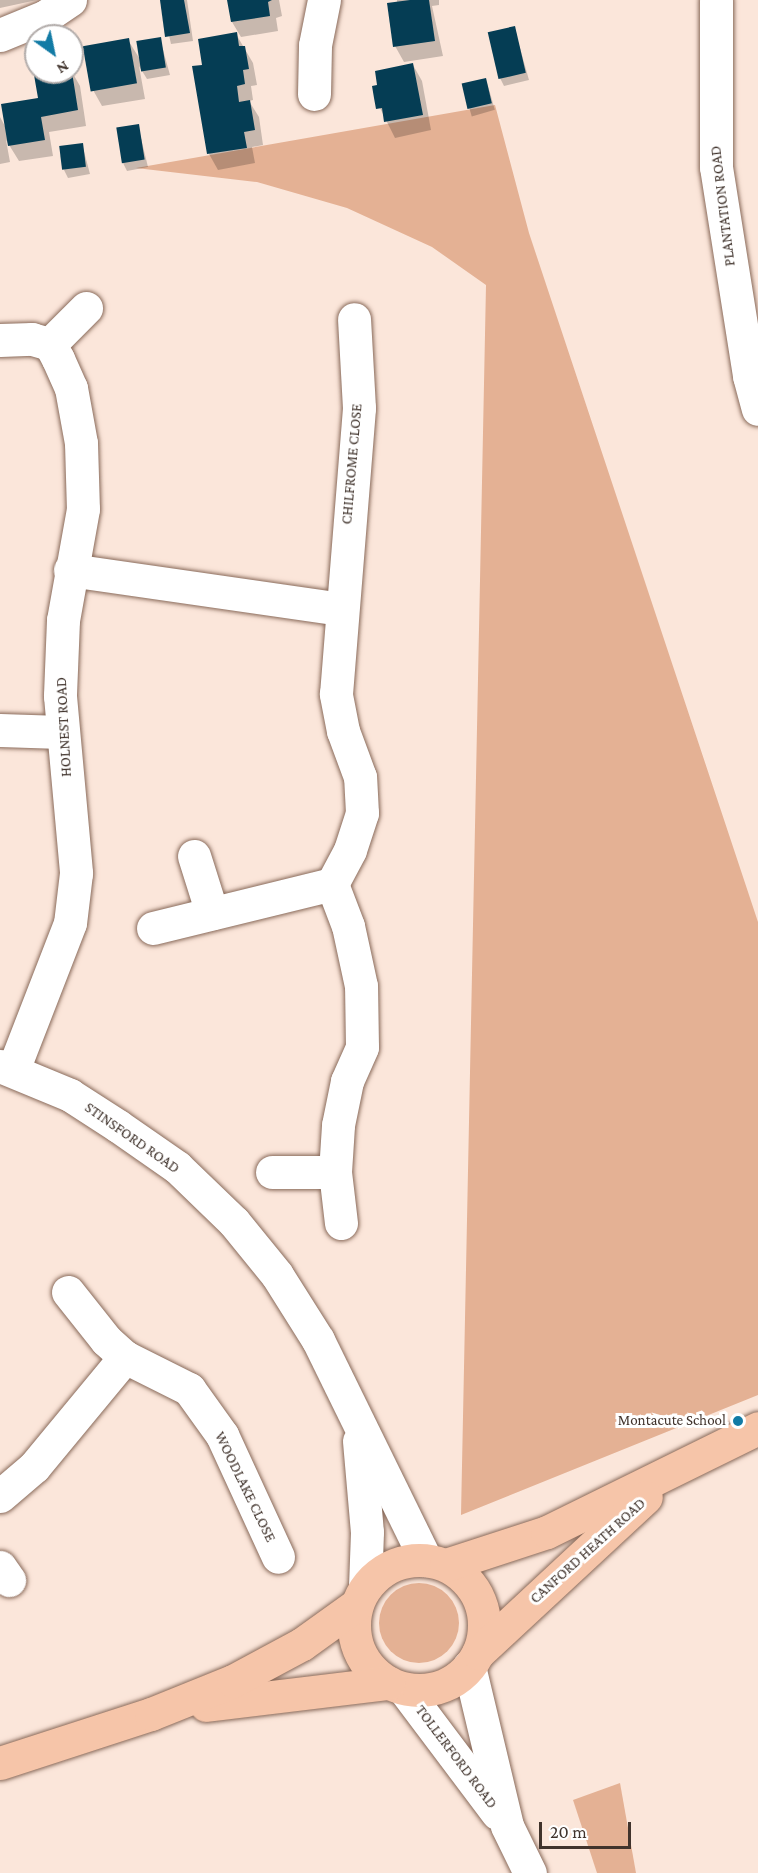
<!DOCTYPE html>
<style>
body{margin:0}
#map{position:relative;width:758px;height:1873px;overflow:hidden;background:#fbe6da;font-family:"Crimson Pro",serif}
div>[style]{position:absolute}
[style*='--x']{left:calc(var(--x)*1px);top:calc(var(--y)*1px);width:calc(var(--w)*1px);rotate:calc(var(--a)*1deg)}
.green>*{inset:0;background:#e4b194}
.round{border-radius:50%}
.shadow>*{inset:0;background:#0003;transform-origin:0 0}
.building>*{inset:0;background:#053d54;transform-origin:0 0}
.roads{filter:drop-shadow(0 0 2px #896a5a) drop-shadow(0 0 2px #896a5a)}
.minor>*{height:33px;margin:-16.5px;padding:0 16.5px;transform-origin:16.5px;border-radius:16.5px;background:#fff}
.major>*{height:33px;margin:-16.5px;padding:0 16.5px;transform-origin:16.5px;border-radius:16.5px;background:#f6c5a9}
.major>.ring{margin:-16.5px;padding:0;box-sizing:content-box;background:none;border:33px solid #f6c5a9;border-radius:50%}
.dots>*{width:16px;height:16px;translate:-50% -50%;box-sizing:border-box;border:3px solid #fff;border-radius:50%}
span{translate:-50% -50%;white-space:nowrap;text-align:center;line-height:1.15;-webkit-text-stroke:6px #fff;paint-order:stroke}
.street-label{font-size:15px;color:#40332c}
.poi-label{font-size:15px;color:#40332c}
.right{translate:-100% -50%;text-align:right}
.north{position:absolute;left:24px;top:24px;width:60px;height:60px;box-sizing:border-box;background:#fff;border:2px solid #b3adab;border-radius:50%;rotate:147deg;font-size:16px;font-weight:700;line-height:24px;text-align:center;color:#40332c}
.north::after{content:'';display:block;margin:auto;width:21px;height:27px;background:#127ba5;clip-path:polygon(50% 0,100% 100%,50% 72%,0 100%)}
.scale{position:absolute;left:539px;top:1822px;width:92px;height:27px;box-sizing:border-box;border:3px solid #40332c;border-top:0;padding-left:8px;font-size:18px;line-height:21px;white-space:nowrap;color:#40332c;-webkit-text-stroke:4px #fff;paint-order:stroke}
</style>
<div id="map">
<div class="green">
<div style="clip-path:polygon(495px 105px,529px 233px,758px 922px,758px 1395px,461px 1515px,486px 285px,432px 247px,347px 208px,257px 182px,136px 168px)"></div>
<div class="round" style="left:379px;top:1583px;width:80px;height:80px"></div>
<div style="clip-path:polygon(620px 1783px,636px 1873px,597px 1873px,573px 1800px)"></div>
</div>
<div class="shadow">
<div style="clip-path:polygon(0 0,37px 0,0 8px)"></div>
<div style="clip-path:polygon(161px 0,187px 0,193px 41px,171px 44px)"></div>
<div style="clip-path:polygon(229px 0,279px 0,282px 16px,276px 18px,278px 31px,241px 37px,232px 22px)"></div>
<div style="clip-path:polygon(397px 0,439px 0,439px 5px,432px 6px,443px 56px,404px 62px,395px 46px)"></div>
<div style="clip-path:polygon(514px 27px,529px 80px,504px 86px,500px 78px)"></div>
<div style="clip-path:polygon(236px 34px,253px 63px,257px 85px,251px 86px,253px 100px,249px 101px,259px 117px,263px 145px,252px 147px,255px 163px,218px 170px,209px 154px,194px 68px,204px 66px)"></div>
<div style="clip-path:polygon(160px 39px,170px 75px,147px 79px,139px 66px,145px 99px,102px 106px,93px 90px,128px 40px,141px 61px)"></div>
<div style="clip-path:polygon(413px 65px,422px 81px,431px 130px,395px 138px,375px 98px)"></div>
<div style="clip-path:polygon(72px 72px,80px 86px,86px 126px,49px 132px,53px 156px,19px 161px,6px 140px,10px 162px,0 164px,0 117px,6px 128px,40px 99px,36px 76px)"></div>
<div style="left:486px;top:79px;width:32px;height:24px;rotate:74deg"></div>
<div style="clip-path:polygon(138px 126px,148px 167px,127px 171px,123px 163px)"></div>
<div style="clip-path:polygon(82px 144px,90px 174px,68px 178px,64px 170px)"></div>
</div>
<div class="building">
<div style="clip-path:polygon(160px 0,184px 0,190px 33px,165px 37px)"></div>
<div style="clip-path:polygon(227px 0,272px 0,268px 2px,270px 16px,231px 22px)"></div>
<div style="clip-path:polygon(410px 0,429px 0,435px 41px,393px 47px,387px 3px)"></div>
<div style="left:515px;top:26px;width:48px;height:28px;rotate:77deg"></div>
<div style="clip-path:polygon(237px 32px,239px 46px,245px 46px,249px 69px,243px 70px,245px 84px,237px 86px,239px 102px,250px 100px,255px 130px,244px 132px,247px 148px,207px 154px,192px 66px,202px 65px,198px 39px)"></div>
<div style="left:161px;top:37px;width:31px;height:25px;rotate:81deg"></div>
<div style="left:129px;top:38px;width:46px;height:47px;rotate:80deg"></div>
<div style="clip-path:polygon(413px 63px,423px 115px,384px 122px,382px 108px,376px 109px,374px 98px,372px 86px,377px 85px,375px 71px)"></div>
<div style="clip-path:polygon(72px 72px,78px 110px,41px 117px,45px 140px,8px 146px,1px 104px,38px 98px,34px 75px)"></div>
<div style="left:486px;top:78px;width:26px;height:25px;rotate:77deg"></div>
<div style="left:139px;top:124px;width:36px;height:23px;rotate:81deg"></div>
<div style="left:83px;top:143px;width:24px;height:24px;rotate:83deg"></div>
</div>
<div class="roads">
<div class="minor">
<div style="--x:716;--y:0;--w:167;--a:90"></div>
<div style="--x:716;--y:167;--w:212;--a:81"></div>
<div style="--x:749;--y:376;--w:34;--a:75"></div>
<div style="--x:0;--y:35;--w:50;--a:-22.4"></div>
<div style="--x:46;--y:16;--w:29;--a:-34"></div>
<div style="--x:314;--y:94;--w:49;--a:-88.8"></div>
<div style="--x:315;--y:45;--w:46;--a:-78.7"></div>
<div style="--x:0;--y:340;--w:32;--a:-2"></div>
<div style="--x:32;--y:339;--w:19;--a:16"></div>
<div style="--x:50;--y:344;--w:17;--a:62"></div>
<div style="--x:58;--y:359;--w:32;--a:66"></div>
<div style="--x:71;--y:388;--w:56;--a:79.7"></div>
<div style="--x:81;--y:443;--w:66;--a:88.3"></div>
<div style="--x:83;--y:509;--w:113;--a:100.2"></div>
<div style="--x:63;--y:620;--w:76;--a:92.3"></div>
<div style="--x:60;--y:696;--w:178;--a:84.8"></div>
<div style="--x:76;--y:873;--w:50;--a:96.8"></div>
<div style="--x:70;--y:923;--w:158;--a:111.2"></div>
<div style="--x:50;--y:344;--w:51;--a:-45"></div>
<div style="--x:70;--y:570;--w:274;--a:8.2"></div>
<div style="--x:0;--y:730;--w:61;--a:1.9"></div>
<div style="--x:194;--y:856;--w:60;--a:72.5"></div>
<div style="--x:153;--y:928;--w:184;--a:-13.8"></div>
<div style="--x:0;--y:1066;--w:76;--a:22.5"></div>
<div style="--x:70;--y:1095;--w:57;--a:32.9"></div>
<div style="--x:118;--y:1126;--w:72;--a:34.8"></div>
<div style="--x:177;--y:1167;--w:79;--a:44"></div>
<div style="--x:234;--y:1222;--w:68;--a:50.9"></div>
<div style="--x:277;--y:1275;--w:77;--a:57.8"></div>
<div style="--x:318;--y:1340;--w:245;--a:63.9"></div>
<div style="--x:272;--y:1172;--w:63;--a:0"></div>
<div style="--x:341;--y:1223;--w:51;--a:-96.7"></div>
<div style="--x:335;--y:1172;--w:47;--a:-86.3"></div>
<div style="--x:338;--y:1125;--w:45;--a:-78.4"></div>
<div style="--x:347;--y:1081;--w:37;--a:-66"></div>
<div style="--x:362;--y:1047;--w:61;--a:-90.9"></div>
<div style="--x:361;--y:986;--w:61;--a:-102.2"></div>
<div style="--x:348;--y:926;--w:45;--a:-110.9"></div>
<div style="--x:332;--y:884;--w:38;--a:-62"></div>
<div style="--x:350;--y:850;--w:39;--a:-72"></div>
<div style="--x:362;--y:813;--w:36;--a:-93"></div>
<div style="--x:360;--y:777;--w:49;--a:-110.3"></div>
<div style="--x:343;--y:731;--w:38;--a:-101"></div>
<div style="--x:336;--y:694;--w:287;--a:-85.4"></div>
<div style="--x:359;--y:408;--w:89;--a:-93.2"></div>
<div style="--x:68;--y:1292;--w:61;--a:51.6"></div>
<div style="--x:106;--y:1340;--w:25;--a:42"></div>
<div style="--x:125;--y:1357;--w:72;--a:26.6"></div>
<div style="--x:189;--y:1389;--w:57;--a:54.3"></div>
<div style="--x:222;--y:1435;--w:134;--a:65.3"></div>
<div style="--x:359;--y:1441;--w:91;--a:85"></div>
<div style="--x:367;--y:1532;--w:55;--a:92.1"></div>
<div style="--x:0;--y:1496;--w:45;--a:-40.5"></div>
<div style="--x:34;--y:1467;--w:143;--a:-50.4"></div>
<div style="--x:0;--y:1567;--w:16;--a:55"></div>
<div style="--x:469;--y:1666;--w:164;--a:76.6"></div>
<div style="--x:507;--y:1826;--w:52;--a:63.9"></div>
<div style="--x:404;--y:1689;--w:155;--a:53.1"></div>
</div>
<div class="major">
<div class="ring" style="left:354px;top:1560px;width:97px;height:97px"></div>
<div style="--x:446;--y:1565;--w:106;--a:-18.1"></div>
<div style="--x:547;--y:1532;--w:235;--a:-26.2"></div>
<div style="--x:478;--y:1653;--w:229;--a:-42.9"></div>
<div style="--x:206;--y:1705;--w:184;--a:-6.9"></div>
<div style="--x:0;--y:1763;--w:159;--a:-18"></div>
<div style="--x:151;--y:1714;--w:88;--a:-21.9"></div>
<div style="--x:233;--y:1681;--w:78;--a:-28.2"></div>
<div style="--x:302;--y:1644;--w:67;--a:-35.8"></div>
</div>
</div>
<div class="dots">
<div style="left:738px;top:1421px;background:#127ba5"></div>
</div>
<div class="street-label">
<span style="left:723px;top:206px;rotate:-97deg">PLANTATION ROAD</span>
<span style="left:352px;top:464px;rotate:-85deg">CHILFROME CLOSE</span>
<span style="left:64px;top:727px;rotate:-93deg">HOLNEST ROAD</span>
<span style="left:132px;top:1138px;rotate:35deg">STINSFORD ROAD</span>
<span style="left:245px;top:1487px;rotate:64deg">WOODLAKE CLOSE</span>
<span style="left:588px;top:1551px;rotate:-42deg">CANFORD HEATH ROAD</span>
<span style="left:456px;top:1757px;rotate:53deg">TOLLERFORD ROAD</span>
</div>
<div class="poi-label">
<span class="right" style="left:726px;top:1421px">Montacute School</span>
</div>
<div class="north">N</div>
<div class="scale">20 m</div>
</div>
